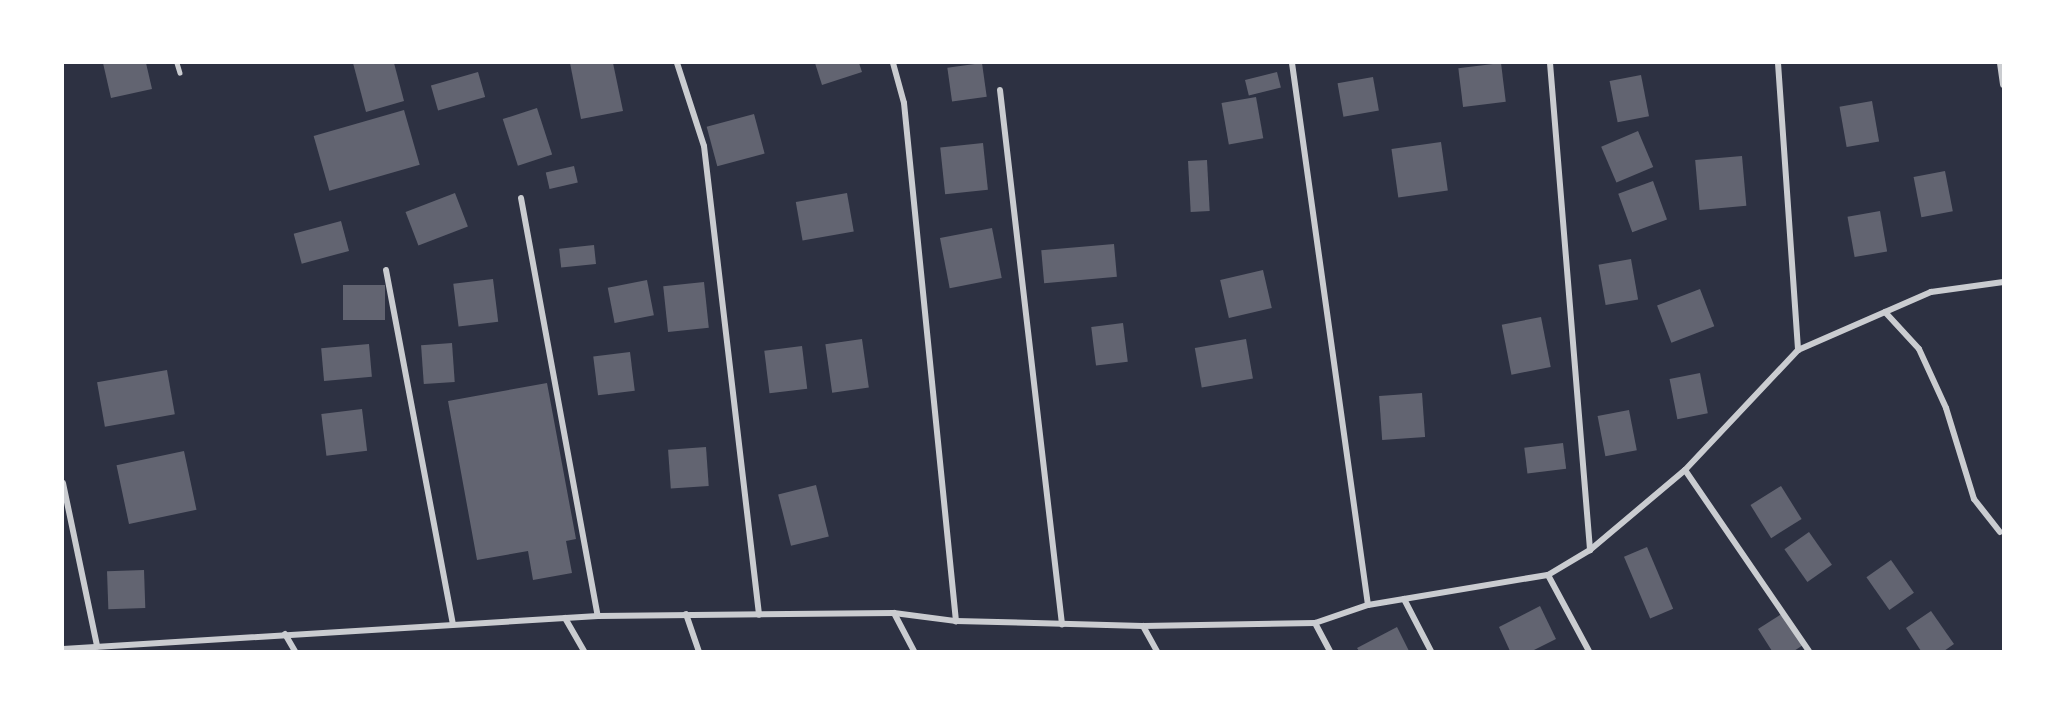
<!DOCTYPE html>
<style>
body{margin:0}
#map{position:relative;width:2066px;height:714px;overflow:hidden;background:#2d3142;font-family:"Golos Text",sans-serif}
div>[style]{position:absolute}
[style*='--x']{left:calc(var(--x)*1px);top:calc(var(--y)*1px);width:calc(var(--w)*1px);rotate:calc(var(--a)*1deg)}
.building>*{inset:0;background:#626471;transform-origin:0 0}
.service>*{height:4.5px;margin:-2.25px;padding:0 2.25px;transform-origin:2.25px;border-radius:2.25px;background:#caccd0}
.minor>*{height:6px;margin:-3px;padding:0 3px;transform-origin:3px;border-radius:3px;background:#caccd0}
span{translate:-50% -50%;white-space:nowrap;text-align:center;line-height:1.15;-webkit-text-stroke:4.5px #fff;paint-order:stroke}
.frame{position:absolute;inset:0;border:64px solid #fff;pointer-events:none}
</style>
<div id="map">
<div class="building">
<div style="clip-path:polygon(103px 63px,146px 63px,152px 89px,111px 98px)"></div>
<div style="clip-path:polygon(353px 63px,394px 63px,404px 101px,366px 112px)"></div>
<div style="clip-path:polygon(570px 63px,613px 63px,623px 111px,581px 119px)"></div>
<div style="clip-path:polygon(815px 63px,859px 63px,862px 72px,822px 85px)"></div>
<div style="left:982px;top:63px;width:34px;height:35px;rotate:82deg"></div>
<div style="left:1501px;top:63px;width:39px;height:43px;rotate:83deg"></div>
<div style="left:478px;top:72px;width:26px;height:49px;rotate:74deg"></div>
<div style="left:1277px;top:72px;width:16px;height:33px;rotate:76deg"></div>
<div style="left:1641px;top:75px;width:42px;height:32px;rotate:79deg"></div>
<div style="left:1373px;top:77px;width:34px;height:36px;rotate:80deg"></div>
<div style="left:1256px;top:97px;width:42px;height:35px;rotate:80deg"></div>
<div style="left:1872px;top:101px;width:41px;height:33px;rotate:80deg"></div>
<div style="left:537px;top:108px;width:49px;height:36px;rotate:72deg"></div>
<div style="left:404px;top:110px;width:57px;height:94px;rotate:74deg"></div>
<div style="left:754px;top:114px;width:41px;height:49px;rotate:75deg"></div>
<div style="left:1638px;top:131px;width:39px;height:40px;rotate:67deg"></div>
<div style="left:1441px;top:142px;width:49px;height:50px;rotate:82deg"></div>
<div style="left:983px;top:143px;width:47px;height:43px;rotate:84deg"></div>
<div style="left:1742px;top:156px;width:50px;height:47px;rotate:85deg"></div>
<div style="left:1207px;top:160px;width:51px;height:19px;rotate:87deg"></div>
<div style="left:574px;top:166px;width:17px;height:29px;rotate:77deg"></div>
<div style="left:1945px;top:171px;width:41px;height:32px;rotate:79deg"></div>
<div style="left:1653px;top:181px;width:41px;height:37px;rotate:70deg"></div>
<div style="left:455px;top:193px;width:36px;height:53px;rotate:69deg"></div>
<div style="left:847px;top:193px;width:39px;height:52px;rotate:80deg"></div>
<div style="left:1880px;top:211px;width:41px;height:33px;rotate:80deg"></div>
<div style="left:341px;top:221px;width:31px;height:49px;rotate:75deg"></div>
<div style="left:992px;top:228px;width:51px;height:53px;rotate:79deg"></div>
<div style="left:1114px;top:244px;width:33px;height:73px;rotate:85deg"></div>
<div style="left:594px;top:245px;width:19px;height:35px;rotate:84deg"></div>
<div style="left:1631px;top:259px;width:41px;height:33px;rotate:80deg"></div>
<div style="left:1263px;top:270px;width:39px;height:44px;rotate:77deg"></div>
<div style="left:493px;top:279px;width:43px;height:40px;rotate:83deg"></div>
<div style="left:647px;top:280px;width:36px;height:40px;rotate:79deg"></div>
<div style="left:704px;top:282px;width:46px;height:41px;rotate:84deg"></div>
<div style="left:343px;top:285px;width:42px;height:35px"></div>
<div style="left:1700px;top:289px;width:40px;height:46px;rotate:69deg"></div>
<div style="left:1541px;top:317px;width:51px;height:40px;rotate:79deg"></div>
<div style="left:1123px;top:323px;width:39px;height:32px;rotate:83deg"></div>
<div style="left:862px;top:339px;width:49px;height:37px;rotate:82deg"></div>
<div style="left:1246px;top:339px;width:40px;height:52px;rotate:80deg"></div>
<div style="left:452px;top:343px;width:39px;height:31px;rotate:86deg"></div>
<div style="left:369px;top:344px;width:33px;height:48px;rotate:85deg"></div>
<div style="left:802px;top:346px;width:43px;height:38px;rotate:83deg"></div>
<div style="left:630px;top:352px;width:39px;height:37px;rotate:83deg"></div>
<div style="left:167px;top:370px;width:45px;height:71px;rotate:80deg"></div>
<div style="left:1700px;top:373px;width:41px;height:31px;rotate:79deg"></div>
<div style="clip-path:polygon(547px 383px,576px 539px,566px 541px,572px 573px,533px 580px,528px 551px,477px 560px,448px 401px)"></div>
<div style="left:1422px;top:393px;width:44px;height:43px;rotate:86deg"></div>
<div style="left:362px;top:409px;width:42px;height:41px;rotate:83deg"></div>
<div style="left:1629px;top:410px;width:41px;height:32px;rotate:79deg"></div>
<div style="left:1563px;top:443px;width:26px;height:39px;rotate:83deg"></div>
<div style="left:706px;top:447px;width:39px;height:38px;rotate:86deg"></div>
<div style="left:184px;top:451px;width:60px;height:69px;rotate:78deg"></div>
<div style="left:816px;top:485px;width:53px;height:39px;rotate:76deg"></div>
<div style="left:1781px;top:486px;width:39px;height:36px;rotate:58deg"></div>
<div style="left:1809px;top:532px;width:40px;height:30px;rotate:55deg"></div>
<div style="left:1647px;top:547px;width:67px;height:25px;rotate:67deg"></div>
<div style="left:1891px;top:560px;width:40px;height:30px;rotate:55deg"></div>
<div style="left:144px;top:570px;width:38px;height:37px;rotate:88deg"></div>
<div style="clip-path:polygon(1540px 606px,1556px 639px,1532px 651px,1510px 651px,1499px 627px)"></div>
<div style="clip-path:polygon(1931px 611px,1954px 644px,1944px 651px,1921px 651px,1906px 628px)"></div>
<div style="clip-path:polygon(1783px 613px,1803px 645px,1794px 651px,1772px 651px,1758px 629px)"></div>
<div style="clip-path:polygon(1397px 627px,1409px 651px,1359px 651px,1357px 648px)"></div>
</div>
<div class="service">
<div style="--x:177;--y:63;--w:10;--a:73"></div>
</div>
<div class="minor">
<div style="--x:677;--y:63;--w:87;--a:72"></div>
<div style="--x:704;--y:146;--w:472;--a:83.3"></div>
<div style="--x:893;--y:63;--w:41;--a:74.6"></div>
<div style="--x:904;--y:103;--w:521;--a:84.27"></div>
<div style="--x:1292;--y:63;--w:547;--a:82.02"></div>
<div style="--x:1550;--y:63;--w:489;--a:85.3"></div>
<div style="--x:1778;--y:63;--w:288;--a:86"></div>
<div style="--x:2000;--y:63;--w:22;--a:82"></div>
<div style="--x:1000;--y:90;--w:538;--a:83.38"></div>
<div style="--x:521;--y:198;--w:425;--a:79.6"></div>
<div style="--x:386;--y:270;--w:360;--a:79.3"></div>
<div style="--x:1885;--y:312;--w:50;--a:47.4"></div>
<div style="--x:1919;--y:349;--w:65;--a:65.4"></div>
<div style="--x:1946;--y:408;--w:95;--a:72.9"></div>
<div style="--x:1974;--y:499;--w:42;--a:51.8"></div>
<div style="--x:1685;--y:470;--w:219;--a:55.6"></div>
<div style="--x:63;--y:483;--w:167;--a:78.2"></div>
<div style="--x:1548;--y:575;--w:86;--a:61.7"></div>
<div style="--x:1404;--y:599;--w:59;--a:62.6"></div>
<div style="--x:894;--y:613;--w:43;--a:62.2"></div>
<div style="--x:686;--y:614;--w:39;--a:71"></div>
<div style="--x:565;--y:618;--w:38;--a:60"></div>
<div style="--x:1315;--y:623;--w:32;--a:62"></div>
<div style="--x:1143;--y:626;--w:29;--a:61"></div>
<div style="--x:285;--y:634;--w:20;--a:60"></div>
<div style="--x:63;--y:649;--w:536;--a:-3.53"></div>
<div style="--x:598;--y:616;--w:296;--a:-0.6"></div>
<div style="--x:894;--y:613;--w:63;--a:7.4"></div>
<div style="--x:956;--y:621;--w:187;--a:1.5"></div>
<div style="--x:1143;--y:626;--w:172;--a:-1"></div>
<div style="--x:1315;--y:623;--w:56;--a:-18.8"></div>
<div style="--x:1368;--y:605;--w:182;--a:-9.5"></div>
<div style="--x:1548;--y:575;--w:49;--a:-30.8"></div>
<div style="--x:1590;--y:550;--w:124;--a:-40.1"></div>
<div style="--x:1685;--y:470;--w:165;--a:-46.7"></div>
<div style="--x:1798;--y:350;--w:145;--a:-23.6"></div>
<div style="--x:1931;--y:292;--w:73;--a:-7.9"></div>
</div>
<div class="frame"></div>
</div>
